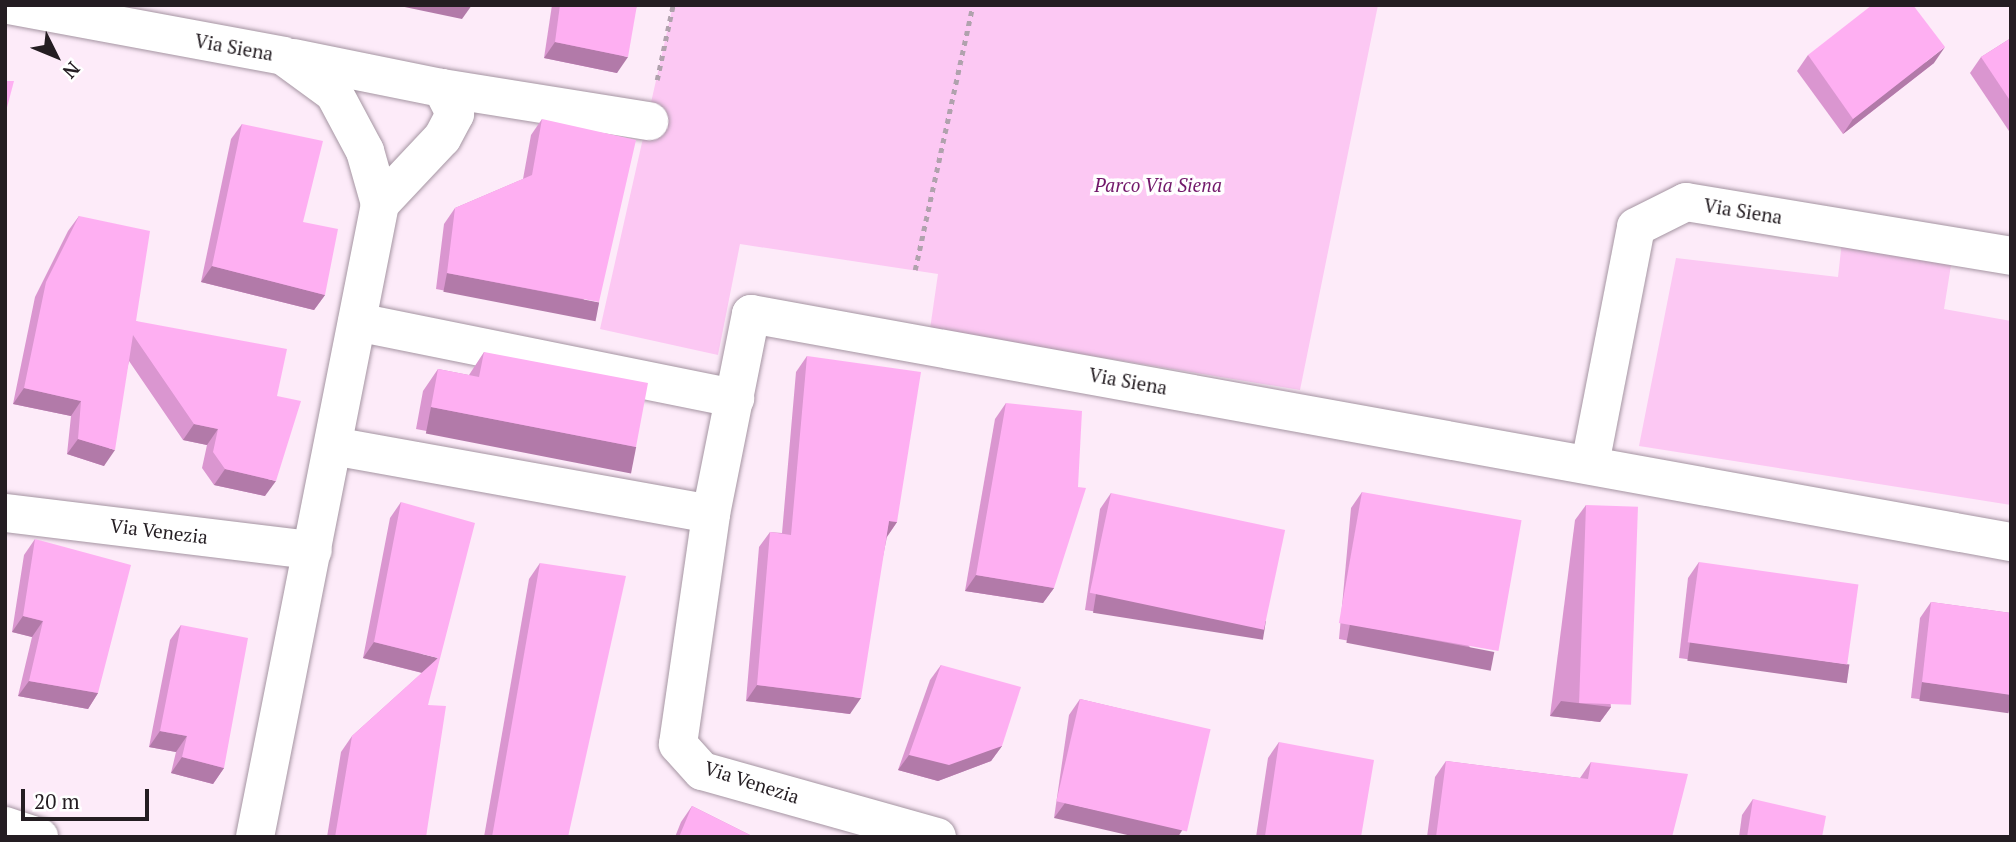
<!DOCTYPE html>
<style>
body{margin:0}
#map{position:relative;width:2016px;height:842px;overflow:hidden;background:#fdebf9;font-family:"PT Serif",serif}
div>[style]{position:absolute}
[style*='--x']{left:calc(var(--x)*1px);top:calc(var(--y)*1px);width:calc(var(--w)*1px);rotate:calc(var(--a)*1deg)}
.green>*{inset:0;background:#fcc8f3}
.path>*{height:4.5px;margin-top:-2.25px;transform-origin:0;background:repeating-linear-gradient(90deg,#b0a2ad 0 5px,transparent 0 10px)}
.roads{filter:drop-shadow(0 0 2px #a595a2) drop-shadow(0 0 2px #a595a2)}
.minor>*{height:38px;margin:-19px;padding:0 19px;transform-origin:19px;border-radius:19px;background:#fff}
.wall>*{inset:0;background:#da96d0}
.shaded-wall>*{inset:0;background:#b27aa9;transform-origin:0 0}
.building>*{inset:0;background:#feaff2;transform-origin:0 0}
span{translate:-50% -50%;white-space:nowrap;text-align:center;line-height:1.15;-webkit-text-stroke:7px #fff;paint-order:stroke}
.street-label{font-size:19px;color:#241d22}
.park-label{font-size:19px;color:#72186a;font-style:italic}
.frame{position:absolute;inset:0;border:7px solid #241d22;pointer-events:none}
.north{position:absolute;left:21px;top:21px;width:70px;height:70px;-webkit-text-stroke:5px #fff;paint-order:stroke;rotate:133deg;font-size:19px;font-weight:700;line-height:28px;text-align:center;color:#241d22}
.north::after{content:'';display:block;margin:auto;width:24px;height:32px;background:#241d22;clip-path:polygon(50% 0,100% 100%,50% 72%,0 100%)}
.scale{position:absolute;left:21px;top:789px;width:128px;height:32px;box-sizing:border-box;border:4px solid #241d22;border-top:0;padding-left:9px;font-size:21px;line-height:24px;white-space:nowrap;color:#241d22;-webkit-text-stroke:5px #fff;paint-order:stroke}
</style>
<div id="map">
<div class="green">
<div style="clip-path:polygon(673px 5px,1378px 5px,1300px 390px,930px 329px,938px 274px,740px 244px,718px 355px,600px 329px)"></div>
<div style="clip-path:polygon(1842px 241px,1952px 259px,1944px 309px,2011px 321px,2011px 505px,1639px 446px,1676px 258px,1838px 277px)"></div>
</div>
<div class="path">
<div style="--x:657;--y:80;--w:77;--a:-78"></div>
<div style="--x:915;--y:270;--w:271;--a:-77.7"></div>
</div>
<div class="roads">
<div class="minor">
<div style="--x:9;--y:5;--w:279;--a:10.5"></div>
<div style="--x:283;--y:56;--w:63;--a:36"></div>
<div style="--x:334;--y:93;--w:66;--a:61.9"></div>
<div style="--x:365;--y:151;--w:55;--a:74.2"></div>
<div style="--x:380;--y:204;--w:645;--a:101.17"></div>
<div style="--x:293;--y:58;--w:152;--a:11.4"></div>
<div style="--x:442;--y:88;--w:29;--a:63"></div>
<div style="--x:455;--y:114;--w:27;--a:118"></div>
<div style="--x:442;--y:138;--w:91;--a:133.2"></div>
<div style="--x:442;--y:88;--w:210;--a:9.1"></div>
<div style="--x:357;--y:322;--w:386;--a:11.4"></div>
<div style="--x:333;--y:446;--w:384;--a:10.2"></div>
<div style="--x:1590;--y:464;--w:241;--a:-79"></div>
<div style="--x:1636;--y:227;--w:56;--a:-26.6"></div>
<div style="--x:1686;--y:202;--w:329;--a:9.4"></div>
<div style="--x:5;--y:513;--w:310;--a:6.9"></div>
<div style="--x:5;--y:826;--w:36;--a:18"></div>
<div style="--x:937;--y:837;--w:244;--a:-164.3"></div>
<div style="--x:702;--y:771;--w:36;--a:-132"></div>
<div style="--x:678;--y:744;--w:232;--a:-81.8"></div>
<div style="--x:711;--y:514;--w:204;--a:-78.7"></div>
<div style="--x:751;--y:314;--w:1280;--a:10.26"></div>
</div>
</div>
<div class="wall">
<div style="clip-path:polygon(552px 5px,637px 5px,617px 73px,544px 58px)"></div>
<div style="clip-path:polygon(2011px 38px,2011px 134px,1970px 73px,1981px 57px)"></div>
<div style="clip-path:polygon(1808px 55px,1934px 63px,1843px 134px,1797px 71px)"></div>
<div style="clip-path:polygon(542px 119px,588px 318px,436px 289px,444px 224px,455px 208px,523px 179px,531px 135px)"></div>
<div style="clip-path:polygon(242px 124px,303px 222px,325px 295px,314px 310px,201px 282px,231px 139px)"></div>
<div style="clip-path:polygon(79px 216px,136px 321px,277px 396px,265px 496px,214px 485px,202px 468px,207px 445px,183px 440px,129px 361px,104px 466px,67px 454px,71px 416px,13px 404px,35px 297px,68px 231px)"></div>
<div style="clip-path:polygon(484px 352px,636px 447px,621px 468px,416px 429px,423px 391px,438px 369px,469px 375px)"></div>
<div style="clip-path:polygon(807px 356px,897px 522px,887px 537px,850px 714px,746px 701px,759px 547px,770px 532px,782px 533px,796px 372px)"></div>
<div style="clip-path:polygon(1006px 403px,1054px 588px,1043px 603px,965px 591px,995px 419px)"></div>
<div style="clip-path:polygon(1362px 492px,1483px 666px,1339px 639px,1351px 508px)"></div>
<div style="clip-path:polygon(1111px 493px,1255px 636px,1085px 610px,1100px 509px)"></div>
<div style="clip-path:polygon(401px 502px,428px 705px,426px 837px,327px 837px,341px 752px,352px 736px,422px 673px,363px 658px,390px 518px)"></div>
<div style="clip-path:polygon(1586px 505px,1611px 707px,1600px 722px,1550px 716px,1575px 520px)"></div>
<div style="clip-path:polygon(35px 539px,98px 693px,88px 709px,18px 696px,32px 637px,12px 632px,24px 555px)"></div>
<div style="clip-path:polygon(1699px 562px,1838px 680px,1679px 658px,1688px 578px)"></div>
<div style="clip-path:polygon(540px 563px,568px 837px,484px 837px,529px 579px)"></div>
<div style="clip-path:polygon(1931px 602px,2011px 613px,2011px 712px,1911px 698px,1920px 618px)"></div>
<div style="clip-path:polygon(181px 625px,224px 768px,213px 784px,171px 773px,176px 752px,149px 747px,170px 640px)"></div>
<div style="clip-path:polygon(941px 665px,1002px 746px,991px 761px,938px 781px,898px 770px,930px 680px)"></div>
<div style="clip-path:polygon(1080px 699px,1210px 730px,1054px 818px,1069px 715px)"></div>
<div style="clip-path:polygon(1279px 742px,1361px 837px,1256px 837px,1268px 758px)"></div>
<div style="clip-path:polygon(1446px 761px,1580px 778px,1591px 762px,1672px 837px,1427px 837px,1435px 777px)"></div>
<div style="clip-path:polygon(1753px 799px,1822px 837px,1739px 837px,1742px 815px)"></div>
<div style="clip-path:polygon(692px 806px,754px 837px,675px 837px,681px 822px)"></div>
</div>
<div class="shaded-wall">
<div style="clip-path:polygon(395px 5px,472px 5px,462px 19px)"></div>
<div style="clip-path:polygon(555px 42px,628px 57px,617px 73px,544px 58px)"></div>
<div style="clip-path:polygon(1945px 47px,1934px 63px,1843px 134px,1853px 119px)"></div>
<div style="clip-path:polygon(212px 266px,325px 295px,314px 310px,201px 282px)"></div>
<div style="left:447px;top:273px;width:155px;height:19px;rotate:11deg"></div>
<div style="clip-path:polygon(24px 388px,81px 401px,71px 416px,13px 404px)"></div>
<div style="left:431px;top:407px;width:209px;height:27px;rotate:11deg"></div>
<div style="clip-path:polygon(194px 424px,218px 429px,207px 445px,183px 440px)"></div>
<div style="clip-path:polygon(78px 439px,115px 450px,104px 466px,67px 454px)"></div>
<div style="clip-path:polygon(225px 469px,276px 481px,265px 496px,214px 485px)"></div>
<div style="clip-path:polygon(889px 521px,897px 522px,886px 538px)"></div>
<div style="clip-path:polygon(976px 575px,1054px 588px,1043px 603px,965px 591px)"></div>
<div style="left:1096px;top:594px;width:172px;height:19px;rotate:9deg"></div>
<div style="clip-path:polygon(23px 616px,43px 621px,32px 637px,12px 632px)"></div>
<div style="left:1350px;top:624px;width:147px;height:19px;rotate:11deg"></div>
<div style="clip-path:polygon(374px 642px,438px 658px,427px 674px,363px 658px)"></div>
<div style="left:1690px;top:642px;width:161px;height:19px;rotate:8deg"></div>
<div style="clip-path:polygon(29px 681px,98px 693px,88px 709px,18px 696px)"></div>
<div style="left:1922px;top:682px;width:90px;height:19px;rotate:8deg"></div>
<div style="clip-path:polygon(757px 685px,861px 698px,850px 714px,746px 701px)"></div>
<div style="clip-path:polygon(1561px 701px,1611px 707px,1600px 722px,1550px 716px)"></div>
<div style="clip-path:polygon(160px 731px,187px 736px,176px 752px,149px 747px)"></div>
<div style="clip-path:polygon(1002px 746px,991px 761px,938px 781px,898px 770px,909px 755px)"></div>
<div style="clip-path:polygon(182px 757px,224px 768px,213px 784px,171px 773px)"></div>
<div style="clip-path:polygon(1065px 803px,1183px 829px,1178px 837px,1136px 837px,1054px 818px)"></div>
</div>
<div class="building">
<div style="clip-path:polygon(560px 5px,637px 5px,628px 57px,555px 42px)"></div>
<div style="clip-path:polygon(1872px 5px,1913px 5px,1945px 47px,1853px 119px,1808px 55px)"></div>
<div style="clip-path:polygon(2011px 38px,2011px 102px,1981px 57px)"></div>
<div style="clip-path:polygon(5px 81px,14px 81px,5px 115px)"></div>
<div style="clip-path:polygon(542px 119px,636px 140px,599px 302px,447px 273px,455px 208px,532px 175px)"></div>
<div style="clip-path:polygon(242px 124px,323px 141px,303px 222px,338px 229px,325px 295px,212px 266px)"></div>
<div style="clip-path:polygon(79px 216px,150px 231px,136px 321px,287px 349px,277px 396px,301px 401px,276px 481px,225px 469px,213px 452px,218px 429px,194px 424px,133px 335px,115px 450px,78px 439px,81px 401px,24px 388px,46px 282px)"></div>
<div style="clip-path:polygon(484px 352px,648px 383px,636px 447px,431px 407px,438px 369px,479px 377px)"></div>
<div style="clip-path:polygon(807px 356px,921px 372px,897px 522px,889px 521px,861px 698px,757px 685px,770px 532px,791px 535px)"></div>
<div style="clip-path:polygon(1006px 403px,1082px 411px,1078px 487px,1086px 488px,1054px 588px,976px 575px)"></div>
<div style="left:1362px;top:492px;width:162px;height:133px;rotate:10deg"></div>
<div style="left:1111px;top:493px;width:178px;height:102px;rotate:12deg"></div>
<div style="clip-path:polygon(401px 502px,475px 523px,428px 705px,446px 706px,426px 837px,335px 837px,352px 736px,438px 658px,374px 642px)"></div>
<div style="left:1586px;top:505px;width:52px;height:198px;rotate:2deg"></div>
<div style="clip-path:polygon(35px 539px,131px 565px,98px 693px,29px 681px,43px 621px,23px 616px)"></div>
<div style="left:1699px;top:562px;width:161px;height:81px;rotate:8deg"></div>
<div style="clip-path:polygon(540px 563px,626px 576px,568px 837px,492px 837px)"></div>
<div style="clip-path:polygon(1931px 602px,2011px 613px,2011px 695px,1922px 682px)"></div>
<div style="clip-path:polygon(181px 625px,248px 638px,224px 768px,182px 757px,187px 736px,160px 731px)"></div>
<div style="clip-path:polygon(941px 665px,1021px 687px,1002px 746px,949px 765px,909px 755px)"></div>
<div style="left:1080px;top:699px;width:134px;height:105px;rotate:13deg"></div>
<div style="clip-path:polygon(1279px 742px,1374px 760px,1361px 837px,1265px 836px)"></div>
<div style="clip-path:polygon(1446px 761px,1588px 779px,1591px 762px,1688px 774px,1672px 837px,1436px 837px)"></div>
<div style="clip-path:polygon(1753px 799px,1826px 816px,1822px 837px,1747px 837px)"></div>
<div style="clip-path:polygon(692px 806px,754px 837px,679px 837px)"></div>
</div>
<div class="street-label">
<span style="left:234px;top:47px;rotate:10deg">Via Siena</span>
<span style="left:1743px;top:211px;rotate:9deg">Via Siena</span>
<span style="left:1128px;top:381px;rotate:10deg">Via Siena</span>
<span style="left:159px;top:531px;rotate:7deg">Via Venezia</span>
<span style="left:752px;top:782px;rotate:18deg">Via Venezia</span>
</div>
<div class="park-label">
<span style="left:1158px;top:185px">Parco Via Siena</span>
</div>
<div class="frame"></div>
<div class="north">N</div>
<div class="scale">20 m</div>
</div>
